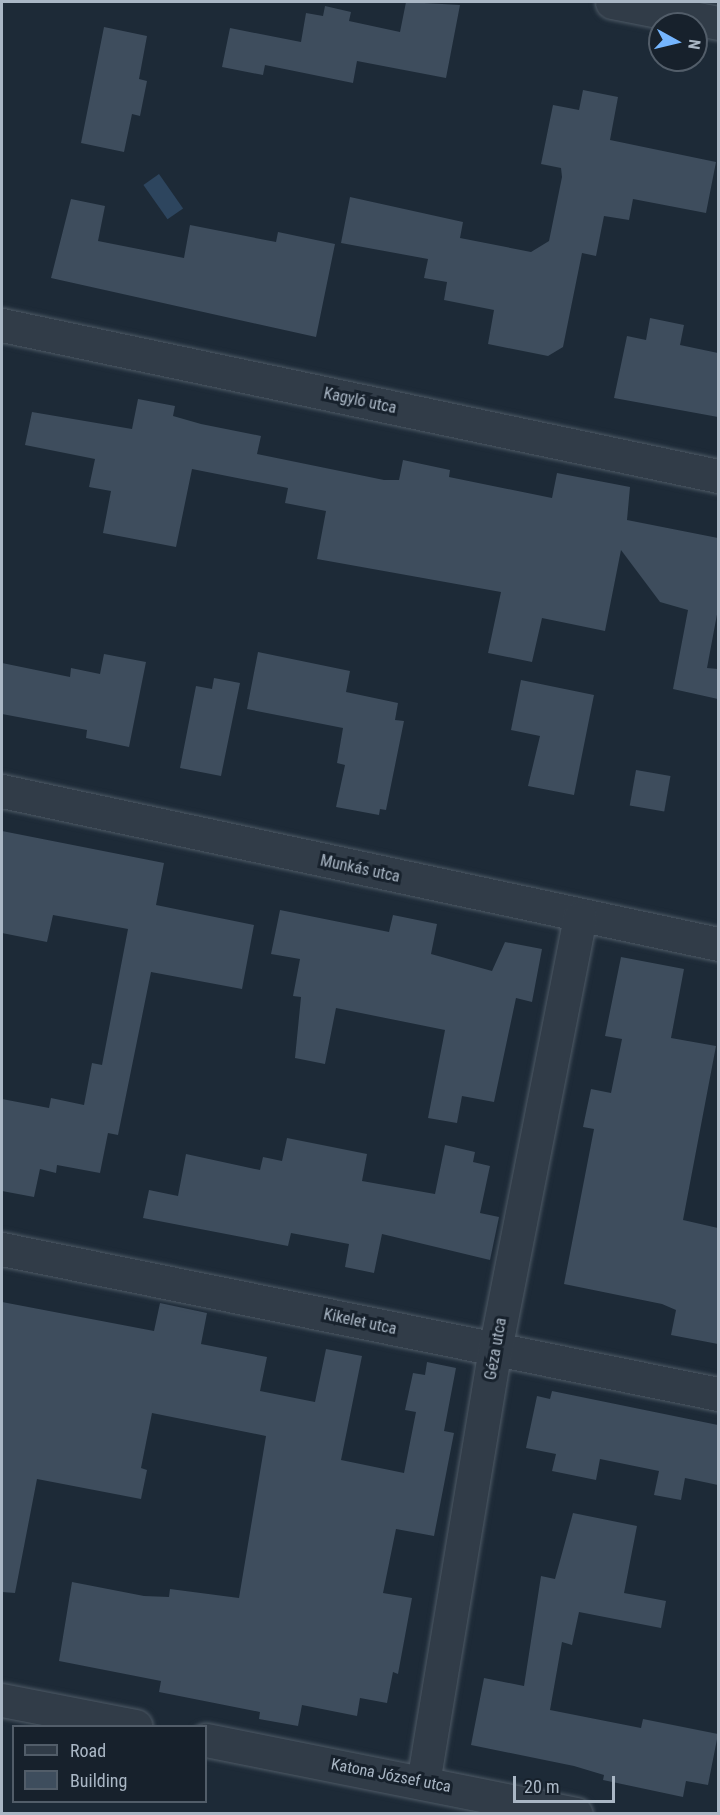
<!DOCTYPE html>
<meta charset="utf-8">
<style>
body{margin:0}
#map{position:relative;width:720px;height:1815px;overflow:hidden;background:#1d2a37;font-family:"Roboto Condensed",sans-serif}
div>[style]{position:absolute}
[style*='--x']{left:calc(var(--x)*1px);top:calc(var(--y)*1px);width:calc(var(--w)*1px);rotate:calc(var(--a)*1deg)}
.water>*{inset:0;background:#2d455e;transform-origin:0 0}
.building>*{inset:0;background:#3e4d5d;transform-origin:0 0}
.roads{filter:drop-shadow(0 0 2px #4e5a66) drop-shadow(0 0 2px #4e5a66)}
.street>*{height:33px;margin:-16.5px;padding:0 16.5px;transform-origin:16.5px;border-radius:16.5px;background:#313c48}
span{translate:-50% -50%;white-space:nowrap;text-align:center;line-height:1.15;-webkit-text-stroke:6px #17212c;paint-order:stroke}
.street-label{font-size:16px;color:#aab7c5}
.frame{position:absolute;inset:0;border:3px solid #aab7c5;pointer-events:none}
.legend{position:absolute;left:12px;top:1725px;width:195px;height:78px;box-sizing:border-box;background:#17212c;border:2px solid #525d69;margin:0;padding:8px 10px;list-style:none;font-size:18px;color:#aab7c5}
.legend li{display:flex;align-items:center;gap:12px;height:30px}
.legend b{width:30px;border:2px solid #525d69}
.north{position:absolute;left:648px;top:12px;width:60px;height:60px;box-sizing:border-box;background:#17212c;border:2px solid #525d69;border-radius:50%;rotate:98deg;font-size:16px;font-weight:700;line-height:24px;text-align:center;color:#aab7c5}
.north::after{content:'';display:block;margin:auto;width:21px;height:27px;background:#75b6ff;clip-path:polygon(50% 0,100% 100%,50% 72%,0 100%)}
.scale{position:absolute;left:513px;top:1776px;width:102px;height:27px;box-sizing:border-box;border:3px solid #aab7c5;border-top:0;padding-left:8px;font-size:18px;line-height:21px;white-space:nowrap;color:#aab7c5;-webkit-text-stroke:4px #17212c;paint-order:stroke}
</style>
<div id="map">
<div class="water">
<div style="left:159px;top:174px;width:42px;height:19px;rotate:55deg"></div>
</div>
<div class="building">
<div style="clip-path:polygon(406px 2px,460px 5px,446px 78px,357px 61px,353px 83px,265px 65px,263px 75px,222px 67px,230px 28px,301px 42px,306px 13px,323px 16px,325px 6px,351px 12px,349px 21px,400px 32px)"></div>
<div style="clip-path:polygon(104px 27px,147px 36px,139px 79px,147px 81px,140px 116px,132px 114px,124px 152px,81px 143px)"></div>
<div style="clip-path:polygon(583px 90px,618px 97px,610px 140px,716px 162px,706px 213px,633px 199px,629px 220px,604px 216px,596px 256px,582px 253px,563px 347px,548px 356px,488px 344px,494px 310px,444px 300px,447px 282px,424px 278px,428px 259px,341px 243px,350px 197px,463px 222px,460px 238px,531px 252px,549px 241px,562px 177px,561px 168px,541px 164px,553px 105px,579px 110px)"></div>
<div style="clip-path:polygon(71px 199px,105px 206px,98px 241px,184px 258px,190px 225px,276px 242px,278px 232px,335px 244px,316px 337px,51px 278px)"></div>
<div style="clip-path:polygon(650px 318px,684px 325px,680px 345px,718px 353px,718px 417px,614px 398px,627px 336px,646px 340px)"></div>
<div style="clip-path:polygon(138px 399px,175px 406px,173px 416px,201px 424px,261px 436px,257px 454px,384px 480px,399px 480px,403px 460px,450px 470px,449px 477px,552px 498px,557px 473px,630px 487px,627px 520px,718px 538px,718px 609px,707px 668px,718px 669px,718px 699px,673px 689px,688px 610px,660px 602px,621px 550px,605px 631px,542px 618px,532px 662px,488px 653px,501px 592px,317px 559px,326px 511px,285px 503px,288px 488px,192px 469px,176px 547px,103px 533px,111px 491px,89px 487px,95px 459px,25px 445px,32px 412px,132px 429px)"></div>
<div style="clip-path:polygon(258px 652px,350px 671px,346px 692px,398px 703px,395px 720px,404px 721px,386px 810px,380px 809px,379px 815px,336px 807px,345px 765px,337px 763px,343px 728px,247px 709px)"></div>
<div style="clip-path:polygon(104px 654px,146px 662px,129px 747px,86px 738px,87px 730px,2px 714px,2px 663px,70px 677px,71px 668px,100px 674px)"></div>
<div style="clip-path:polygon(214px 678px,240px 683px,221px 776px,180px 768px,196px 686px,212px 689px)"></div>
<div style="clip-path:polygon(521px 680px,594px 695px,574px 795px,528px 786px,540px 736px,511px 730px)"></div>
<div style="left:636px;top:770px;width:35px;height:36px;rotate:10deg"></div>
<div style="clip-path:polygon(2px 831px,164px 863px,156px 905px,254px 925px,242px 989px,151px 972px,118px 1135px,108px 1133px,100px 1173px,57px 1165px,56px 1173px,40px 1169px,34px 1197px,2px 1191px,2px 1099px,49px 1108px,51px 1098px,84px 1105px,92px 1063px,102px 1065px,128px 929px,53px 915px,47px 942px,2px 933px)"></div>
<div style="clip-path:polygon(280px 910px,389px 932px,393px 915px,437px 924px,431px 954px,492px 971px,505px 942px,542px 949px,532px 1002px,516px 998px,494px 1102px,462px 1096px,457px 1123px,428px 1118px,445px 1030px,336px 1008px,325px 1064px,295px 1058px,301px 997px,293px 996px,300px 959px,271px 954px)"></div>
<div style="clip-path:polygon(621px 957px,684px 969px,671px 1038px,716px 1046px,683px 1220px,718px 1228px,718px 1344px,671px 1335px,676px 1310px,662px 1304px,564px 1284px,594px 1129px,583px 1127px,591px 1089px,611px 1093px,622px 1039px,605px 1036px)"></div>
<div style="clip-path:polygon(287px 1138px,367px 1154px,362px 1181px,435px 1194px,445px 1145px,475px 1152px,473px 1162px,490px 1166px,480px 1213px,499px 1217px,490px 1260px,382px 1234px,374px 1273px,345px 1267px,349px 1244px,291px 1233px,288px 1246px,143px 1218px,149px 1190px,178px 1196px,186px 1154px,260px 1170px,263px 1157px,282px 1161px)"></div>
<div style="clip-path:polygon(2px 1302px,154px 1331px,160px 1303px,207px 1313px,201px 1344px,267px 1357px,260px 1391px,315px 1402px,326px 1349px,362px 1356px,341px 1460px,404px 1473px,416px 1412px,405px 1410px,413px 1373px,425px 1375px,427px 1362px,456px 1368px,444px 1431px,454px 1433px,434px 1536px,396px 1529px,383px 1593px,412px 1598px,398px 1674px,393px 1672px,387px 1703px,360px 1698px,357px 1716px,302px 1705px,298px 1726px,259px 1719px,260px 1712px,159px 1692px,161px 1681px,59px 1661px,72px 1582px,144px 1596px,169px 1597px,170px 1589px,239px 1598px,266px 1436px,152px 1413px,141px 1468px,147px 1470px,141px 1499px,37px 1479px,15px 1593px,2px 1592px)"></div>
<div style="clip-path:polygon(552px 1391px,718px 1425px,718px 1485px,685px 1478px,681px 1500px,654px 1495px,659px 1471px,600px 1459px,596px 1480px,552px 1471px,556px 1454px,526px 1448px,537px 1396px,550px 1399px)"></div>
<div style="clip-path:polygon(573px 1513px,637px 1526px,624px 1593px,666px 1601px,661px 1628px,579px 1612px,572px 1645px,562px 1642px,550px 1710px,641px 1728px,643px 1719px,718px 1734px,708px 1785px,686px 1781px,683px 1797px,603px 1780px,604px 1775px,574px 1766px,471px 1745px,484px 1678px,524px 1686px,541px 1576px,555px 1579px)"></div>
</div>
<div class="roads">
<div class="street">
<div style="--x:612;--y:2;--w:108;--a:11.2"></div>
<div style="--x:2;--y:325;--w:732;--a:11.91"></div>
<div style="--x:2;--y:791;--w:732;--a:12.06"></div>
<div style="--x:2;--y:1249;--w:731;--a:11.45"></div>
<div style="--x:2;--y:1700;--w:136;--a:11"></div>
<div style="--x:206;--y:1740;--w:377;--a:11.3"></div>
<div style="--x:423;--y:1783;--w:439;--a:-80.6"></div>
<div style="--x:495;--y:1350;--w:441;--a:-78.9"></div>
</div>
</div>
<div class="street-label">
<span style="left:360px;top:401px;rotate:12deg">Kagyló utca</span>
<span style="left:360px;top:869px;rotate:12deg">Munkás utca</span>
<span style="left:360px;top:1322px;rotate:12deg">Kikelet utca</span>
<span style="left:496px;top:1349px;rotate:-80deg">Géza utca</span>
<span style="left:391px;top:1776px;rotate:11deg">Katona József utca</span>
</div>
<div class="frame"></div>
<ul class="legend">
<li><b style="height:8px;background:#313c48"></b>Road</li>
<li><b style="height:16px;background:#3e4d5d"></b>Building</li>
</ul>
<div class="north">N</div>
<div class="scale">20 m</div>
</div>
